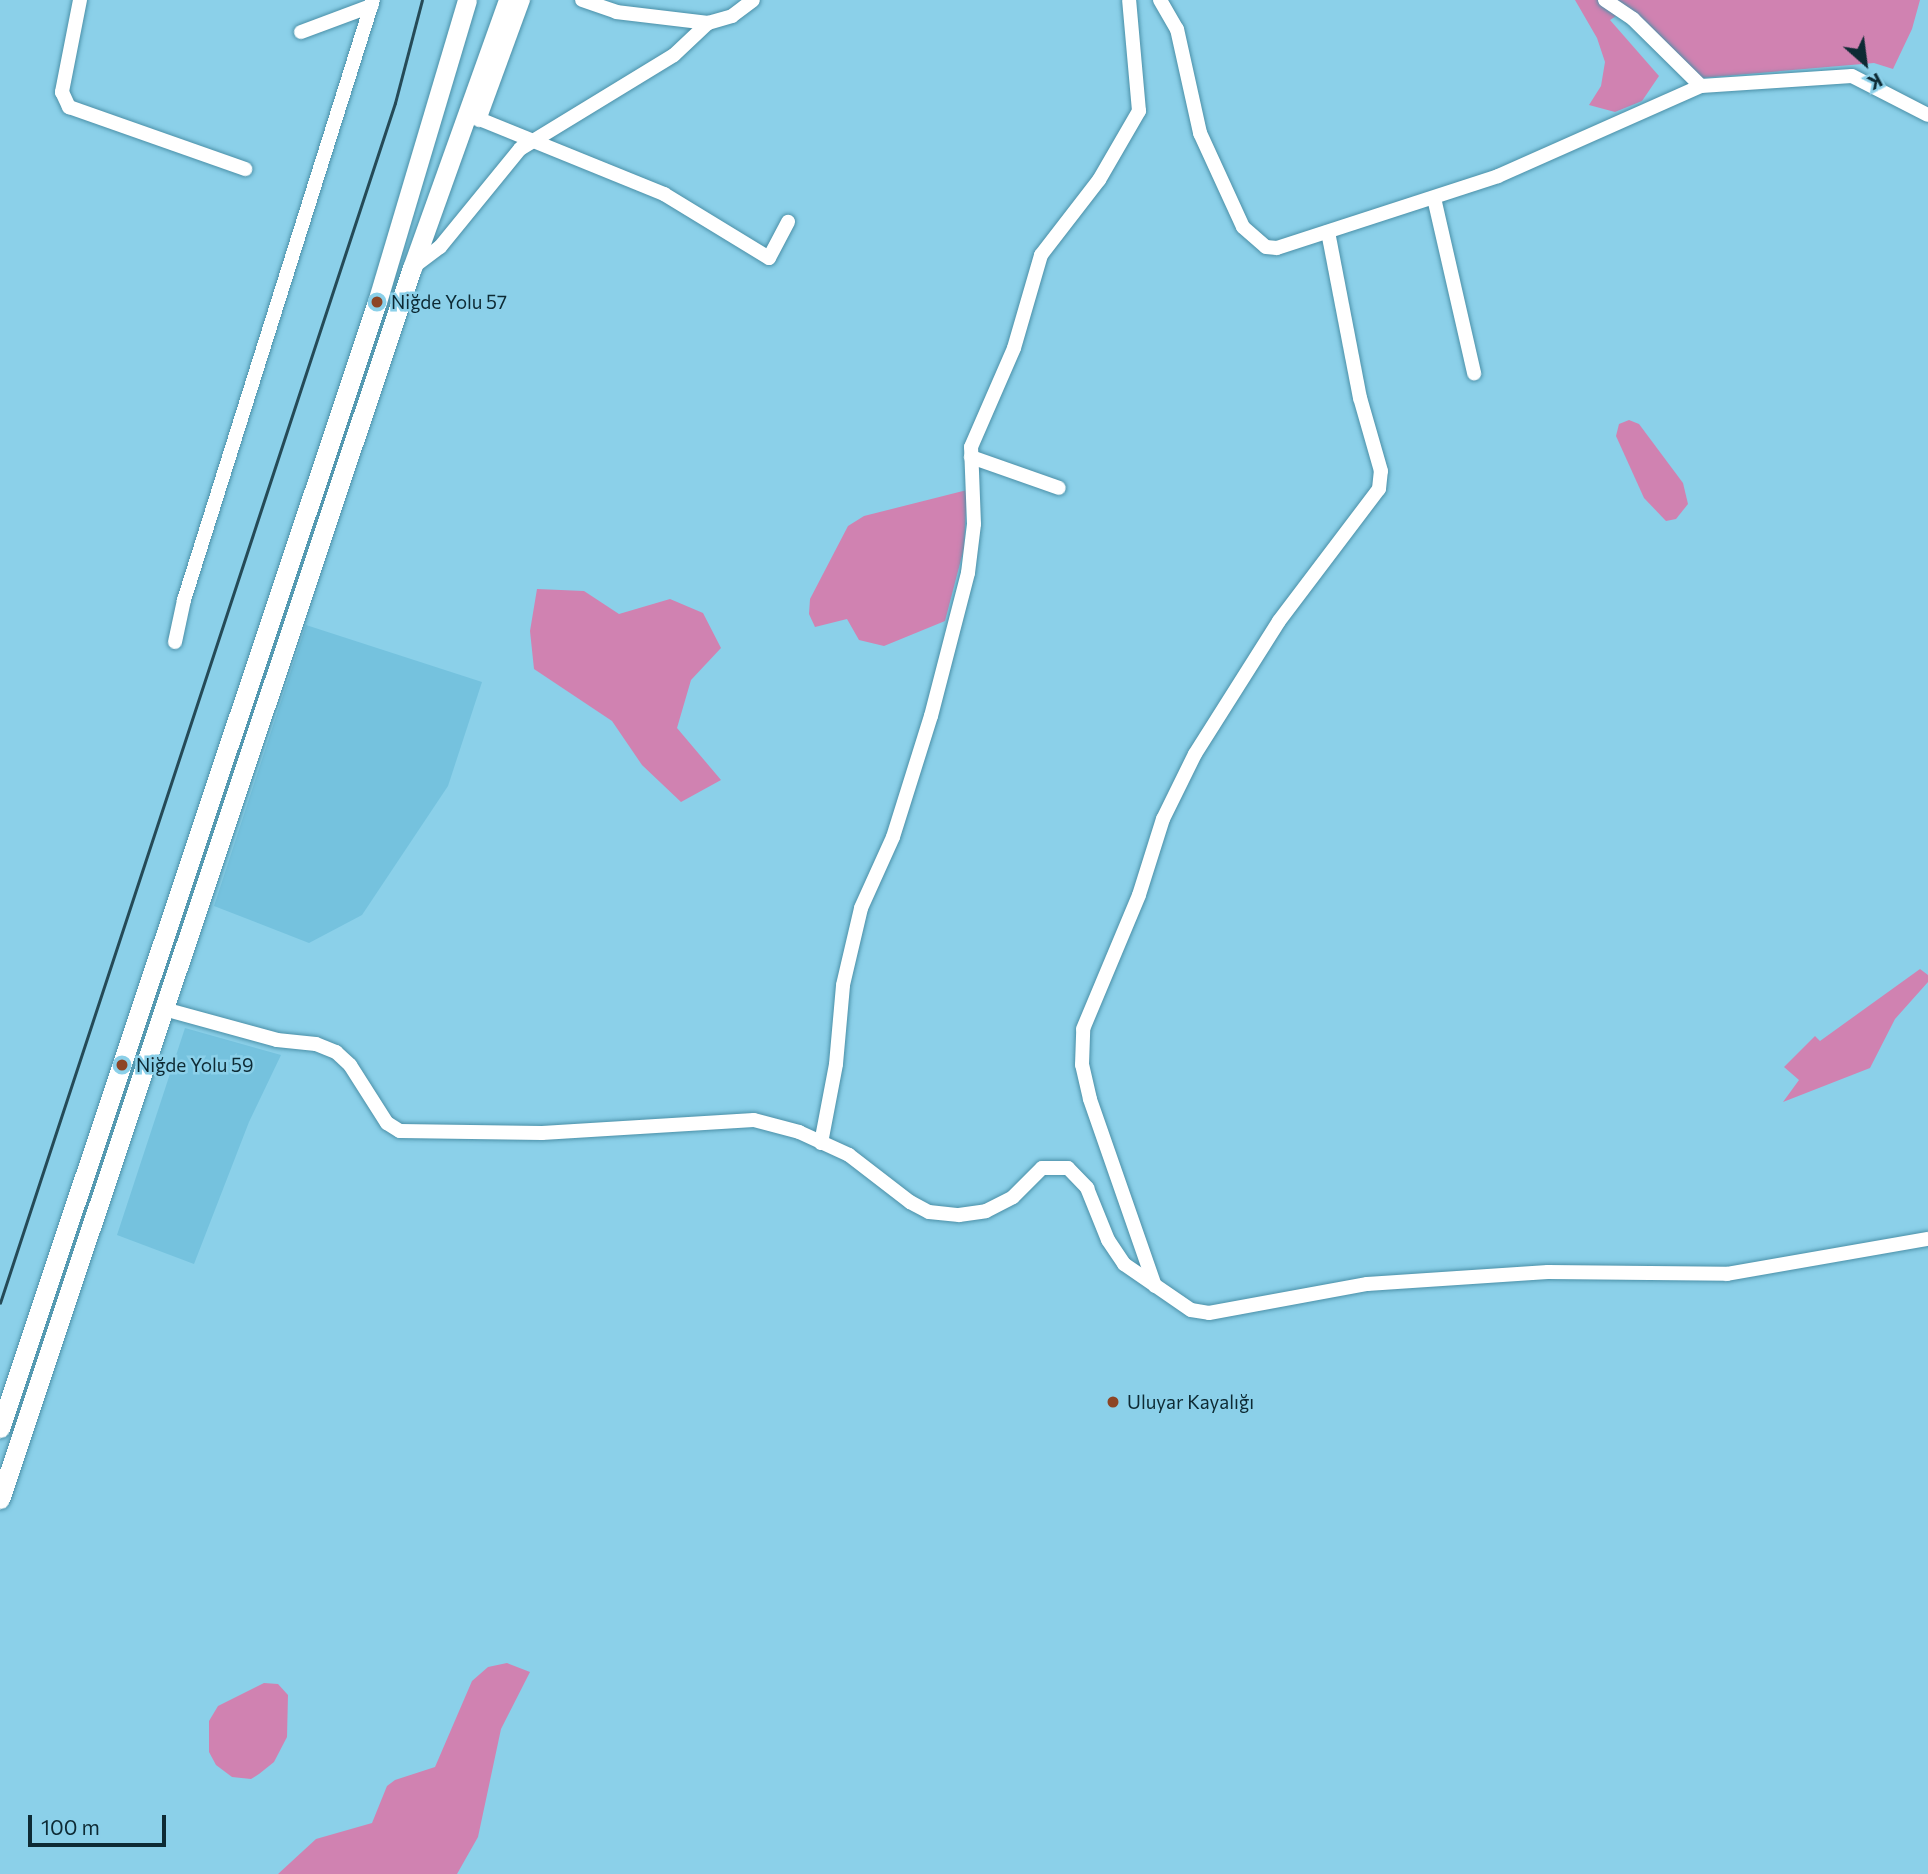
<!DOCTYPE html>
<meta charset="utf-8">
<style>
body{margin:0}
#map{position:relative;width:1928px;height:1874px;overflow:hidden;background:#8bd0e9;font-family:Commissioner,sans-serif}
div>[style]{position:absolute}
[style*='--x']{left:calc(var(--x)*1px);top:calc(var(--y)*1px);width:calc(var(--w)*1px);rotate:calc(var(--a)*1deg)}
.built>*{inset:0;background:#75c2de}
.green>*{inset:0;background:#d082b1}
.roads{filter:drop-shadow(0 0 2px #4b90a8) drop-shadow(0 0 2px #4b90a8)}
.minor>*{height:14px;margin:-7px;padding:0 7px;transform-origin:7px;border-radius:7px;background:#fff}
.highway>*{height:19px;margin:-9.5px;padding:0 9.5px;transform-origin:9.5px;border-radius:9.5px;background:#fff}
.rail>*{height:2.5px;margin:-1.25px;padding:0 1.25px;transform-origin:1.25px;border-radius:1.25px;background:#254a57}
.dots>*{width:19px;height:19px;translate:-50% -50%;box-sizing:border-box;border:4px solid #8bd0e9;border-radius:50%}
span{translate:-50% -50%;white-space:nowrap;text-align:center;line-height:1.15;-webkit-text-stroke:5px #8bd0e9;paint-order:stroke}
.poi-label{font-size:19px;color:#0d2a34}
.left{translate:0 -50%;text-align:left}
.north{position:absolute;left:1830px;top:28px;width:70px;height:70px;-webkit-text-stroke:5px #8bd0e9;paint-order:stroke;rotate:152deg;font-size:19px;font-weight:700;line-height:28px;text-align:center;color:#0d2a34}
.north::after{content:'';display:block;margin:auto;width:24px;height:32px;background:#0d2a34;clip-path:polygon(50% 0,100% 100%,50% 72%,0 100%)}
.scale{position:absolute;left:28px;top:1815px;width:138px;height:32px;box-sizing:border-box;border:4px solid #0d2a34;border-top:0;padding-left:9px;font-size:21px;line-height:24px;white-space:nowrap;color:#0d2a34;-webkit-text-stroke:5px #8bd0e9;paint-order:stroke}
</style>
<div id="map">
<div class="built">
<div style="clip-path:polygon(306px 625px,482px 682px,448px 786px,362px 915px,309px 943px,214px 906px)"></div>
<div style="clip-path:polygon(185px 1028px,281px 1055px,249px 1122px,194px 1264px,117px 1235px)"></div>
</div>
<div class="green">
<div style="clip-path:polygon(1575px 0,1920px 0,1912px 29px,1893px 69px,1874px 63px,1689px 79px,1619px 14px,1610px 20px,1659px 76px,1642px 101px,1615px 112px,1589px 105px,1601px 86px,1605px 62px,1597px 38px)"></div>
<div style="clip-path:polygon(1629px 420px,1639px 424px,1683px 483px,1688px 504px,1676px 519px,1666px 521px,1644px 498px,1616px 436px,1619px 424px)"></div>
<div style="clip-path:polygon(967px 490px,964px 548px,945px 621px,884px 646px,859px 640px,847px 619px,815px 627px,809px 614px,810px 599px,848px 526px,864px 516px)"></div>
<div style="clip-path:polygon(537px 589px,584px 591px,619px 614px,670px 599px,703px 613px,721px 648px,691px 680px,677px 728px,721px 780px,681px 802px,642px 765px,612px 721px,534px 669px,530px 631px)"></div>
<div style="clip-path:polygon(1920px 969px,1928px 975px,1928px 982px,1895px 1019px,1870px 1068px,1783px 1102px,1799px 1080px,1784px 1067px,1815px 1036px,1820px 1041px)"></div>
<div style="clip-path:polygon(507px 1663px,530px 1672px,501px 1729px,478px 1837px,457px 1874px,278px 1874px,316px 1839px,372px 1823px,387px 1786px,395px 1780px,435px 1767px,472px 1681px,488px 1667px)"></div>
<div style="clip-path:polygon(264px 1683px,278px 1684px,288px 1695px,287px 1737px,274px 1762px,259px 1774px,251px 1779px,232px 1777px,216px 1765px,209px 1752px,209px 1721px,218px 1706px)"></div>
</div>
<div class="roads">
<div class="minor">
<div style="--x:80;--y:0;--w:94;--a:101.1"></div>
<div style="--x:62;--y:92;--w:17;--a:65"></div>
<div style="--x:69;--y:107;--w:187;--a:19.4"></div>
<div style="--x:582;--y:0;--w:36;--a:19"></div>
<div style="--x:616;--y:12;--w:93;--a:6.8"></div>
<div style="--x:1160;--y:0;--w:34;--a:60"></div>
<div style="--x:1177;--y:29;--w:107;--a:77.5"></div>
<div style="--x:1200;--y:133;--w:103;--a:65.4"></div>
<div style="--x:1243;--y:227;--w:30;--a:41"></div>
<div style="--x:1266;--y:247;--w:11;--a:5"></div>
<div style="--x:1277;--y:248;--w:232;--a:-18"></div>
<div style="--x:1498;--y:176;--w:222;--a:-23.9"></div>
<div style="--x:1701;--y:86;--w:151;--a:-3.8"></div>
<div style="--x:1852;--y:76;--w:85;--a:27.2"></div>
<div style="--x:1605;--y:0;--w:34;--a:34"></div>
<div style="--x:1633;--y:19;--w:95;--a:44.6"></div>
<div style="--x:301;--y:32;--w:75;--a:-20.4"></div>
<div style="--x:467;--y:114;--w:213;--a:22.1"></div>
<div style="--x:664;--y:194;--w:123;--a:31.4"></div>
<div style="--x:769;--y:258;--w:41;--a:-62.2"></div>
<div style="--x:479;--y:120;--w:128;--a:-69.9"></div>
<div style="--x:1434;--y:198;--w:180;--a:77.1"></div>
<div style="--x:412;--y:268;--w:35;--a:-37"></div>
<div style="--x:440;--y:247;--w:127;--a:-50.8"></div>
<div style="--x:520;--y:149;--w:180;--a:-31.4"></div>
<div style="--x:674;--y:55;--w:47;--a:-43.3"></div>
<div style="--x:708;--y:23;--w:25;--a:-16"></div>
<div style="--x:732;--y:16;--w:26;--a:-37"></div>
<div style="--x:971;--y:457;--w:93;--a:19.4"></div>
<div style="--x:175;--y:642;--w:43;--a:-77.9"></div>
<div style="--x:184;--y:600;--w:629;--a:-72.52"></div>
<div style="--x:164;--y:1009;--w:117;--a:15.3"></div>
<div style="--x:277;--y:1040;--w:39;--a:6"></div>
<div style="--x:316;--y:1044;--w:22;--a:22"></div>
<div style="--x:336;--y:1052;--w:19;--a:43"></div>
<div style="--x:350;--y:1065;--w:69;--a:57.5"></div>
<div style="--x:387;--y:1123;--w:15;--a:32"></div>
<div style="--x:400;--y:1131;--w:142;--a:0.8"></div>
<div style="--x:542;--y:1133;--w:212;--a:-3.5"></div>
<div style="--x:754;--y:1120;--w:47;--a:14.9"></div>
<div style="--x:799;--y:1132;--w:55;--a:24.7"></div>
<div style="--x:849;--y:1155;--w:77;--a:37.6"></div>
<div style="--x:910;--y:1202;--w:21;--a:28"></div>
<div style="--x:929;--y:1212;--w:30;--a:6"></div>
<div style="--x:959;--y:1215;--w:27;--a:-8"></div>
<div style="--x:986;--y:1211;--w:30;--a:-27"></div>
<div style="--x:1013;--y:1197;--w:41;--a:-45"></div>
<div style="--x:1042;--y:1168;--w:26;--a:0"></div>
<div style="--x:1068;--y:1168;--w:28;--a:46"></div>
<div style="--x:1087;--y:1188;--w:56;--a:68"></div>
<div style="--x:1108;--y:1240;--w:29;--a:56"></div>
<div style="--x:1124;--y:1264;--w:81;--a:34.5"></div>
<div style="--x:1191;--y:1310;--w:18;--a:9"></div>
<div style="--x:1209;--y:1313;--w:161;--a:-10.4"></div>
<div style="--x:1367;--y:1284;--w:181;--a:-3.8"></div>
<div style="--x:1548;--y:1272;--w:179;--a:0.6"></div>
<div style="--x:1727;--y:1274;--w:204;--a:-9.9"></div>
<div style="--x:821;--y:1143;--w:80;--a:-79.2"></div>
<div style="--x:836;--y:1064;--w:79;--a:-84.9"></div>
<div style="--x:843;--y:985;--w:79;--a:-76.8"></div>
<div style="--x:861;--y:908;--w:78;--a:-65.7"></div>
<div style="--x:893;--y:837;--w:127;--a:-72.6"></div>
<div style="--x:931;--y:716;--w:148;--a:-75.5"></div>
<div style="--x:968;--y:573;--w:49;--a:-83"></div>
<div style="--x:974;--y:524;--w:77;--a:-92.2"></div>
<div style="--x:971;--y:447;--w:108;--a:-66.5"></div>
<div style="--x:1014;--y:348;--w:97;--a:-73.8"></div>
<div style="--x:1041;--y:255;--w:95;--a:-52.3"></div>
<div style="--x:1099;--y:180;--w:80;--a:-59.9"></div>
<div style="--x:1139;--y:111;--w:111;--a:-95.1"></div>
<div style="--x:1155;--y:1286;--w:198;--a:-109.2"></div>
<div style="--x:1090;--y:1099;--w:35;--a:-103"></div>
<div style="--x:1082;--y:1065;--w:36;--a:-88"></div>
<div style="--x:1083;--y:1029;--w:145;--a:-67.3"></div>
<div style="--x:1139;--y:895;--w:80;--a:-72.5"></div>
<div style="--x:1163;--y:819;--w:72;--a:-63.8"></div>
<div style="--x:1195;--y:754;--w:157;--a:-57.7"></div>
<div style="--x:1279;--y:621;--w:166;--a:-52.9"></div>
<div style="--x:1379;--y:489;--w:18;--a:-84"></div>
<div style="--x:1381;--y:471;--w:76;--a:-106"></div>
<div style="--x:1360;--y:398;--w:169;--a:-100.9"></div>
</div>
<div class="highway">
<div style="--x:0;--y:1428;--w:1187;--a:-71.49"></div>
<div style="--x:377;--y:302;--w:315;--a:-73.4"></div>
<div style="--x:0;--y:1499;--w:1298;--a:-71.5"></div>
<div style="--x:412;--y:268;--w:285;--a:-70.3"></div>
</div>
</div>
<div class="rail">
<div style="--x:0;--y:1303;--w:1263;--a:-71.78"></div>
<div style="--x:395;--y:103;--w:106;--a:-75.3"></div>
</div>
<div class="dots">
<div style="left:377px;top:302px;background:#8d4525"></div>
<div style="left:122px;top:1065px;background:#8d4525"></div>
<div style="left:1113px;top:1402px;background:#8d4525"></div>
</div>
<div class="poi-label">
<span class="left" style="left:391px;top:302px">Niğde Yolu 57</span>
<span class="left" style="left:136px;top:1065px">Niğde Yolu 59</span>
<span class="left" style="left:1127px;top:1402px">Uluyar Kayalığı</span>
</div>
<div class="north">K</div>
<div class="scale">100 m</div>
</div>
